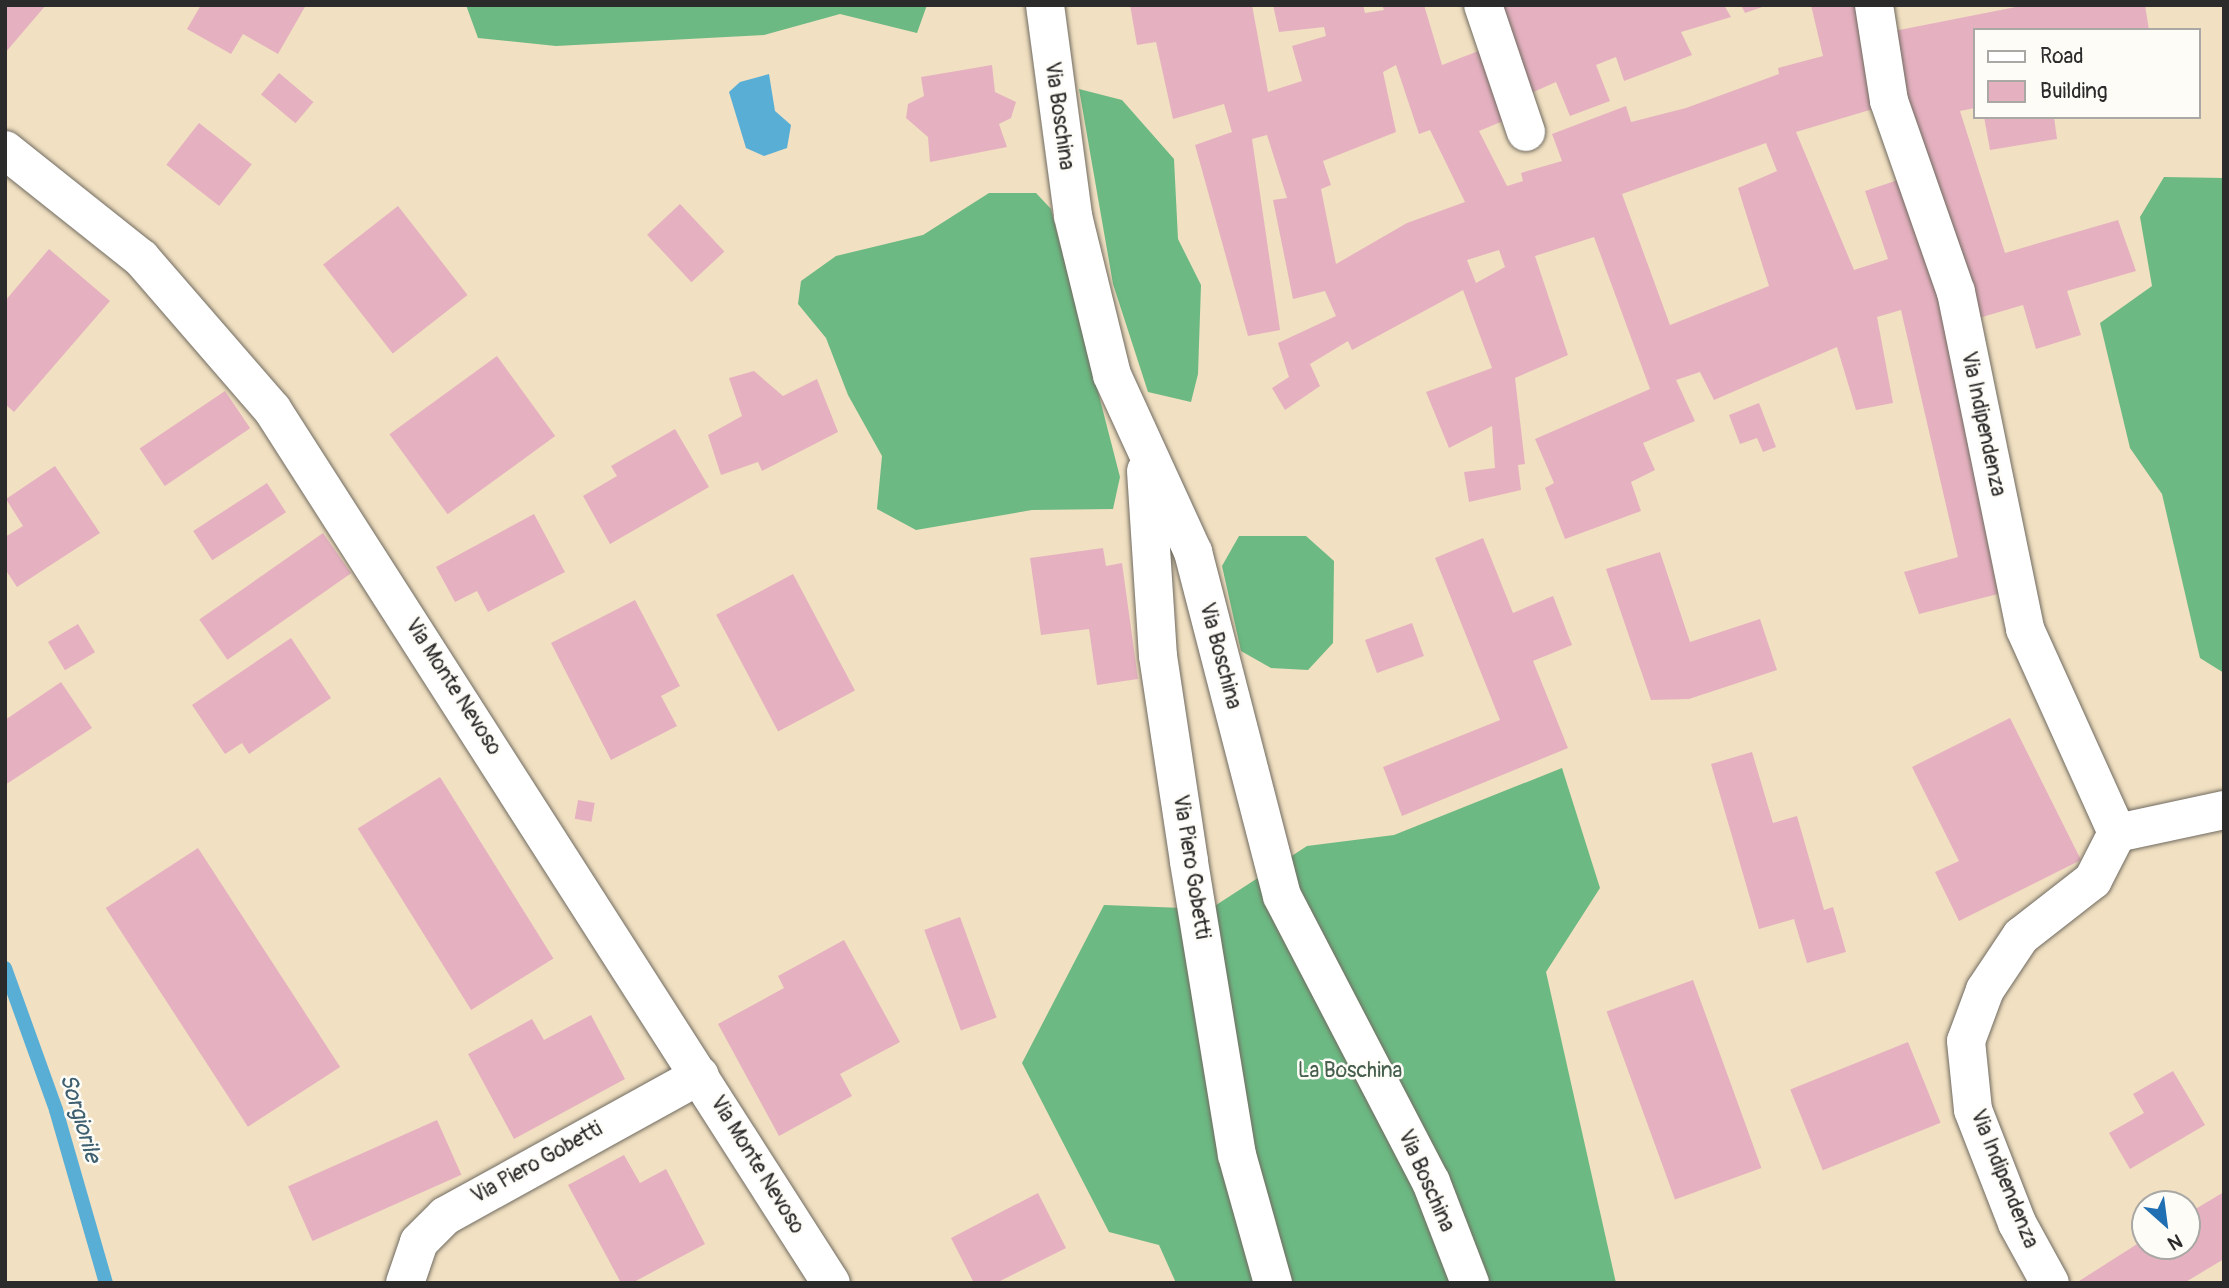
<!DOCTYPE html>
<style>
body{margin:0}
#map{position:relative;width:2229px;height:1288px;overflow:hidden;background:#f1e0c1;font-family:Pangolin,sans-serif}
div>[style]{position:absolute}
[style*='--x']{left:calc(var(--x)*1px);top:calc(var(--y)*1px);width:calc(var(--w)*1px);rotate:calc(var(--a)*1deg)}
.forest>*{inset:0;background:#6cb983}
.water>*{inset:0;background:#59aed5}
.stream>*{height:14px;margin:-7px;padding:0 7px;transform-origin:7px;border-radius:7px;background:#59aed5}
.building>*{inset:0;background:#e5b1c0;transform-origin:0 0}
.roads{filter:drop-shadow(0 0 2px #706a60) drop-shadow(0 0 2px #706a60)}
.minor>*{height:38px;margin:-19px;padding:0 19px;transform-origin:19px;border-radius:19px;background:#fff}
span{translate:-50% -50%;white-space:nowrap;text-align:center;line-height:1.15;-webkit-text-stroke:5px #fdfcf7;paint-order:stroke}
.street-label{font-size:21px;color:#2b2b2b}
.park-label{font-size:21px;color:#465f4d}
.water-label{font-size:23px;color:#3d5f6f;font-style:italic}
.frame{position:absolute;inset:0;border:7px solid #2b2b2b;pointer-events:none}
.legend{position:absolute;left:1973px;top:28px;width:228px;height:91px;box-sizing:border-box;background:#fdfcf7;border:2px solid #a9a8a5;margin:0;padding:9px 12px;list-style:none;font-size:21px;color:#2b2b2b}
.legend li{display:flex;align-items:center;gap:14px;height:35px}
.legend b{width:35px;border:2px solid #a9a8a5}
.north{position:absolute;left:2131px;top:1190px;width:70px;height:70px;box-sizing:border-box;background:#fdfcf7;border:2px solid #a9a8a5;border-radius:50%;rotate:152deg;font-size:19px;font-weight:700;line-height:28px;text-align:center;color:#2b2b2b}
.north::after{content:'';display:block;margin:auto;width:24px;height:32px;background:#1f6fb2;clip-path:polygon(50% 0,100% 100%,50% 72%,0 100%)}
</style>
<div id="map">
<div class="forest">
<div style="clip-path:polygon(466px 5px,927px 5px,917px 33px,840px 14px,764px 35px,556px 46px,478px 38px)"></div>
<div style="clip-path:polygon(1079px 89px,1122px 100px,1174px 159px,1178px 239px,1201px 285px,1198px 374px,1191px 402px,1148px 392px,1113px 284px)"></div>
<div style="clip-path:polygon(2164px 177px,2224px 178px,2224px 673px,2200px 658px,2162px 494px,2130px 448px,2100px 323px,2152px 286px,2140px 217px)"></div>
<div style="clip-path:polygon(989px 193px,1036px 193px,1051px 209px,1120px 477px,1113px 509px,1032px 510px,916px 530px,877px 509px,882px 456px,848px 395px,826px 338px,798px 304px,801px 281px,836px 256px,923px 235px)"></div>
<div style="clip-path:polygon(1239px 536px,1306px 536px,1334px 561px,1333px 643px,1308px 670px,1271px 668px,1241px 651px,1222px 566px)"></div>
<div style="clip-path:polygon(1562px 768px,1600px 888px,1546px 972px,1616px 1283px,1176px 1283px,1159px 1245px,1109px 1232px,1022px 1063px,1104px 905px,1210px 909px,1307px 846px,1394px 835px)"></div>
</div>
<div class="water">
<div style="clip-path:polygon(769px 74px,775px 111px,791px 125px,787px 148px,764px 156px,746px 148px,729px 92px,740px 82px)"></div>
</div>
<div class="stream">
<div style="--x:5;--y:968;--w:151;--a:70.2"></div>
<div style="--x:56;--y:1110;--w:180;--a:73.9"></div>
</div>
<div class="building">
<div style="clip-path:polygon(5px 5px,46px 5px,5px 53px)"></div>
<div style="clip-path:polygon(201px 5px,306px 5px,278px 54px,243px 34px,231px 54px,187px 29px)"></div>
<div style="clip-path:polygon(evenodd,1130px 5px,1252px 5px,1268px 92px,1302px 81px,1292px 46px,1326px 36px,1324px 27px,1279px 32px,1273px 5px,1363px 5px,1365px 13px,1384px 10px,1382px 5px,1424px 5px,1442px 65px,1489px 47px,1508px 119px,1479px 131px,1507px 186px,1523px 181px,1521px 173px,1562px 161px,1552px 134px,1626px 106px,1631px 122px,1686px 108px,1779px 74px,1778px 68px,1823px 56px,1811px 5px,1858px 5px,1873px 109px,1796px 132px,1854px 270px,1888px 259px,1865px 191px,1907px 177px,1930px 252px,1998px 594px,1919px 614px,1904px 572px,1958px 557px,1901px 310px,1877px 317px,1893px 403px,1856px 410px,1837px 347px,1714px 400px,1700px 372px,1676px 380px,1695px 421px,1643px 443px,1655px 470px,1631px 482px,1641px 511px,1565px 539px,1545px 488px,1554px 483px,1535px 439px,1650px 389px,1594px 237px,1535px 256px,1568px 355px,1515px 378px,1525px 464px,1518px 465px,1521px 490px,1469px 502px,1464px 472px,1495px 468px,1492px 426px,1449px 448px,1426px 392px,1492px 368px,1463px 290px,1352px 350px,1348px 341px,1310px 364px,1320px 386px,1285px 410px,1272px 388px,1289px 377px,1278px 343px,1336px 316px,1325px 291px,1293px 299px,1273px 200px,1287px 198px,1267px 135px,1252px 139px,1280px 330px,1248px 336px,1195px 145px,1232px 132px,1224px 104px,1173px 119px,1156px 42px,1137px 45px,1130px 5px,1396px 65px,1419px 134px,1430px 130px,1465px 202px,1407px 223px,1336px 264px,1321px 189px,1331px 185px,1323px 161px,1396px 132px,1383px 72px,1396px 65px,1130px 5px,1766px 143px,1777px 171px,1738px 188px,1769px 286px,1670px 325px,1622px 194px,1766px 143px,1130px 5px,1499px 250px,1505px 267px,1476px 283px,1467px 260px,1499px 250px)"></div>
<div style="clip-path:polygon(1509px 5px,1724px 5px,1731px 17px,1681px 32px,1692px 55px,1624px 81px,1616px 57px,1596px 65px,1610px 101px,1570px 116px,1556px 82px,1529px 94px,1496px 11px)"></div>
<div style="clip-path:polygon(1741px 5px,1765px 5px,1765px 6px,1745px 13px)"></div>
<div style="clip-path:polygon(2026px 5px,2145px 5px,2149px 30px,1975px 30px,1975px 108px,1960px 111px,2005px 253px,2118px 220px,2136px 271px,2067px 291px,2081px 335px,2036px 349px,2023px 305px,1972px 320px,1889px 32px)"></div>
<div style="clip-path:polygon(992px 65px,995px 92px,1016px 102px,1011px 118px,999px 124px,1007px 147px,930px 162px,928px 137px,906px 118px,908px 104px,924px 96px,921px 77px)"></div>
<div style="left:279px;top:73px;width:45px;height:28px;rotate:40deg"></div>
<div style="clip-path:polygon(1984px 117px,2054px 117px,2057px 139px,1990px 150px)"></div>
<div style="left:199px;top:123px;width:67px;height:53px;rotate:38deg"></div>
<div style="left:680px;top:204px;width:65px;height:45px;rotate:47deg"></div>
<div style="left:398px;top:206px;width:113px;height:95px;rotate:52deg"></div>
<div style="clip-path:polygon(49px 249px,110px 301px,14px 412px,5px 404px,5px 301px)"></div>
<div style="left:497px;top:356px;width:99px;height:133px;rotate:54deg"></div>
<div style="clip-path:polygon(754px 371px,783px 396px,817px 379px,838px 432px,762px 471px,758px 462px,721px 475px,708px 435px,742px 416px,729px 378px)"></div>
<div style="left:225px;top:391px;width:45px;height:103px;rotate:56deg"></div>
<div style="clip-path:polygon(1759px 403px,1776px 447px,1763px 452px,1757px 438px,1740px 444px,1729px 415px)"></div>
<div style="clip-path:polygon(675px 429px,709px 487px,610px 544px,583px 496px,617px 476px,611px 466px)"></div>
<div style="clip-path:polygon(55px 466px,100px 533px,17px 587px,5px 569px,5px 537px,23px 526px,6px 499px)"></div>
<div style="left:267px;top:483px;width:35px;height:88px;rotate:57deg"></div>
<div style="clip-path:polygon(534px 514px,565px 572px,488px 612px,477px 591px,455px 602px,436px 567px)"></div>
<div style="left:323px;top:533px;width:49px;height:151px;rotate:55deg"></div>
<div style="clip-path:polygon(1483px 538px,1513px 613px,1553px 596px,1572px 645px,1533px 661px,1568px 748px,1402px 816px,1383px 767px,1500px 720px,1435px 558px)"></div>
<div style="clip-path:polygon(1103px 548px,1106px 566px,1122px 563px,1138px 679px,1097px 685px,1089px 629px,1041px 635px,1030px 558px)"></div>
<div style="clip-path:polygon(1660px 552px,1690px 642px,1760px 619px,1777px 670px,1689px 699px,1651px 700px,1606px 569px)"></div>
<div style="left:793px;top:574px;width:132px;height:87px;rotate:62deg"></div>
<div style="clip-path:polygon(635px 600px,680px 686px,661px 696px,677px 726px,611px 760px,551px 643px)"></div>
<div style="left:1412px;top:623px;width:35px;height:50px;rotate:70deg"></div>
<div style="left:78px;top:624px;width:33px;height:35px;rotate:59deg"></div>
<div style="clip-path:polygon(291px 638px,331px 698px,249px 754px,242px 743px,225px 754px,192px 705px)"></div>
<div style="clip-path:polygon(61px 682px,92px 728px,5px 785px,5px 720px)"></div>
<div style="clip-path:polygon(2010px 718px,2081px 860px,1959px 921px,1935px 872px,1959px 861px,1912px 767px)"></div>
<div style="clip-path:polygon(1752px 752px,1773px 823px,1797px 816px,1824px 910px,1833px 907px,1846px 952px,1807px 963px,1794px 919px,1759px 929px,1711px 764px)"></div>
<div style="left:440px;top:777px;width:214px;height:97px;rotate:58deg"></div>
<div style="left:578px;top:800px;width:17px;height:19px;rotate:10deg"></div>
<div style="left:198px;top:848px;width:261px;height:110px;rotate:57deg"></div>
<div style="left:960px;top:917px;width:107px;height:38px;rotate:70deg"></div>
<div style="clip-path:polygon(844px 940px,900px 1042px,840px 1074px,852px 1096px,779px 1136px,718px 1024px,784px 988px,778px 976px)"></div>
<div style="left:1693px;top:980px;width:200px;height:92px;rotate:70deg"></div>
<div style="clip-path:polygon(591px 1015px,625px 1079px,514px 1139px,468px 1054px,532px 1019px,544px 1040px)"></div>
<div style="left:1908px;top:1042px;width:87px;height:127px;rotate:68deg"></div>
<div style="clip-path:polygon(2173px 1071px,2205px 1125px,2130px 1169px,2109px 1133px,2144px 1113px,2133px 1094px)"></div>
<div style="left:437px;top:1120px;width:60px;height:163px;rotate:66deg"></div>
<div style="clip-path:polygon(624px 1155px,640px 1183px,666px 1169px,705px 1244px,632px 1283px,621px 1283px,568px 1185px)"></div>
<div style="clip-path:polygon(2224px 1192px,2224px 1259px,2184px 1283px,2076px 1283px,2145px 1239px,2145px 1246px,2187px 1246px,2187px 1214px)"></div>
<div style="clip-path:polygon(1038px 1193px,1066px 1248px,996px 1283px,974px 1283px,951px 1238px)"></div>
</div>
<div class="roads">
<div class="minor">
<div style="--x:1045;--y:5;--w:213;--a:82.4"></div>
<div style="--x:1073;--y:216;--w:164;--a:76.2"></div>
<div style="--x:1112;--y:375;--w:195;--a:65.4"></div>
<div style="--x:1193;--y:552;--w:355;--a:75.5"></div>
<div style="--x:1282;--y:896;--w:322;--a:62.5"></div>
<div style="--x:1431;--y:1182;--w:108;--a:68.9"></div>
<div style="--x:1483;--y:5;--w:134;--a:71.3"></div>
<div style="--x:1874;--y:5;--w:97;--a:81.1"></div>
<div style="--x:1889;--y:101;--w:202;--a:70.7"></div>
<div style="--x:1956;--y:292;--w:344;--a:78.4"></div>
<div style="--x:2025;--y:629;--w:224;--a:65.7"></div>
<div style="--x:2117;--y:833;--w:53;--a:117.1"></div>
<div style="--x:2093;--y:880;--w:91;--a:142.1"></div>
<div style="--x:2021;--y:936;--w:65;--a:123.7"></div>
<div style="--x:1985;--y:990;--w:54;--a:110.4"></div>
<div style="--x:1966;--y:1041;--w:69;--a:84.2"></div>
<div style="--x:1973;--y:1110;--w:121;--a:68.7"></div>
<div style="--x:2017;--y:1223;--w:68;--a:61.2"></div>
<div style="--x:5;--y:150;--w:174;--a:38.5"></div>
<div style="--x:141;--y:258;--w:200;--a:49.1"></div>
<div style="--x:272;--y:409;--w:1037;--a:57.4"></div>
<div style="--x:1146;--y:471;--w:185;--a:86.3"></div>
<div style="--x:1158;--y:656;--w:208;--a:81.4"></div>
<div style="--x:1189;--y:862;--w:297;--a:80.7"></div>
<div style="--x:1237;--y:1155;--w:133;--a:74.3"></div>
<div style="--x:2117;--y:833;--w:109;--a:-12.1"></div>
<div style="--x:405;--y:1283;--w:43;--a:-71.1"></div>
<div style="--x:419;--y:1242;--w:37;--a:-45"></div>
<div style="--x:445;--y:1216;--w:291;--a:-28.9"></div>
</div>
</div>
<div class="street-label">
<span style="left:1059px;top:116px;rotate:82deg">Via Boschina</span>
<span style="left:1983px;top:424px;rotate:78deg">Via Indipendenza</span>
<span style="left:1220px;top:656px;rotate:75deg">Via Boschina</span>
<span style="left:453px;top:687px;rotate:57deg">Via Monte Nevoso</span>
<span style="left:1191px;top:867px;rotate:81deg">Via Piero Gobetti</span>
<span style="left:537px;top:1163px;rotate:-29deg">Via Piero Gobetti</span>
<span style="left:757px;top:1165px;rotate:58deg">Via Monte Nevoso</span>
<span style="left:2004px;top:1179px;rotate:68deg">Via Indipendenza</span>
<span style="left:1426px;top:1181px;rotate:66deg">Via Boschina</span>
</div>
<div class="park-label">
<span style="left:1350px;top:1071px">La Boschina</span>
</div>
<div class="water-label">
<span style="left:80px;top:1118px;rotate:73deg">Sorgiorile</span>
</div>
<div class="frame"></div>
<ul class="legend">
<li><b style="height:9px;background:#fff"></b>Road</li>
<li><b style="height:19px;background:#e5b1c0"></b>Building</li>
</ul>
<div class="north">N</div>
</div>
